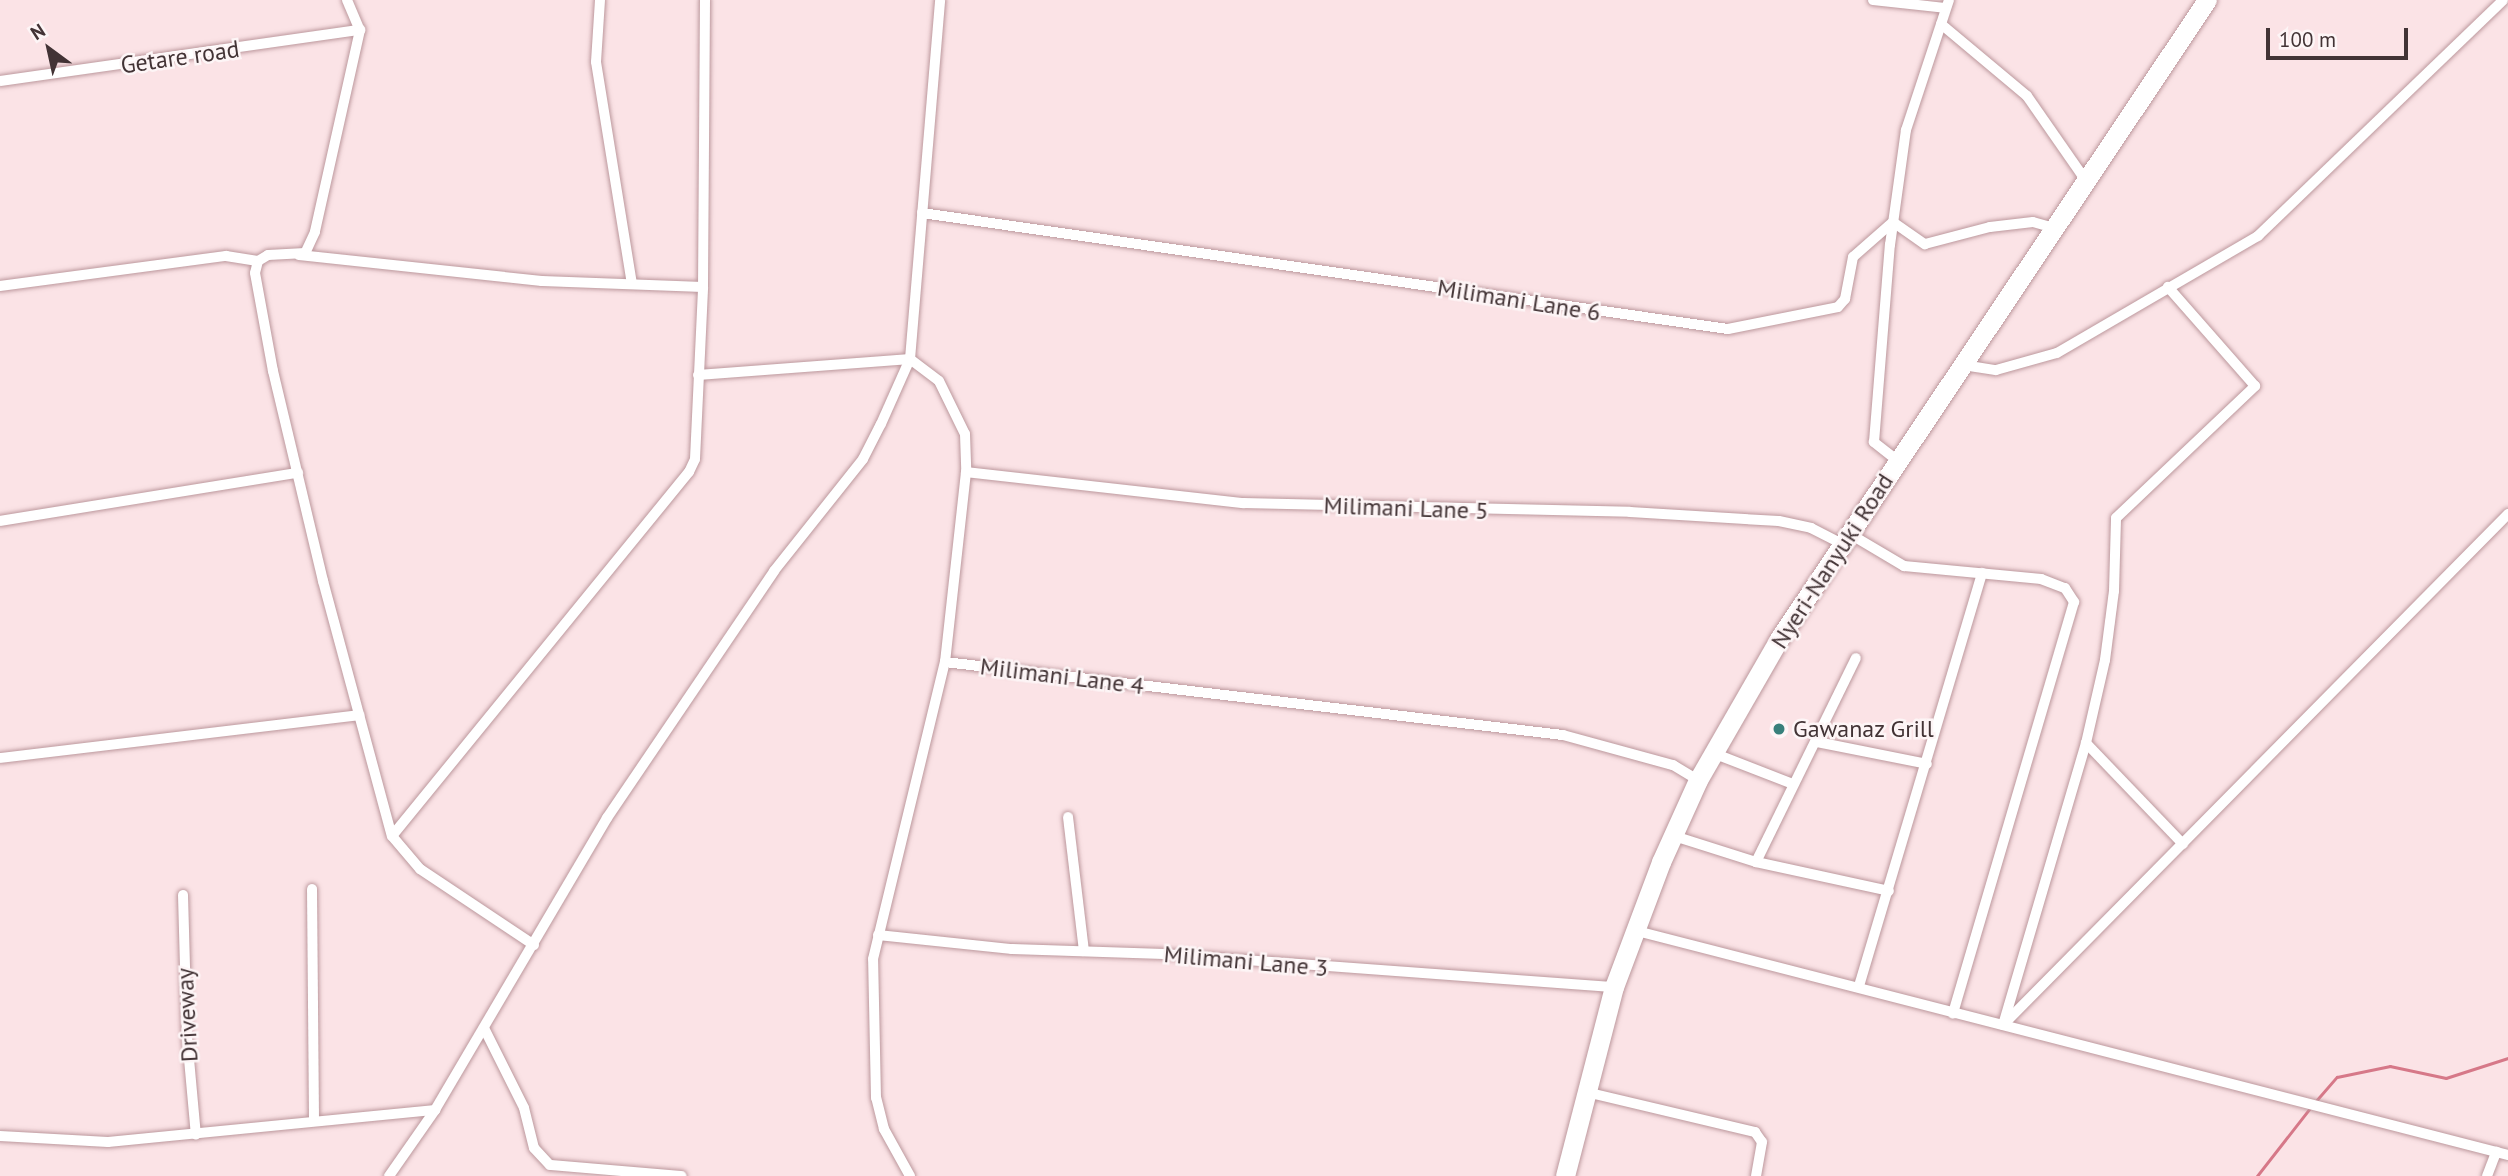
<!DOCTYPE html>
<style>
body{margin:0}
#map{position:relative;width:2508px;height:1176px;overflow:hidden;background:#fbe3e6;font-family:"PT Sans",sans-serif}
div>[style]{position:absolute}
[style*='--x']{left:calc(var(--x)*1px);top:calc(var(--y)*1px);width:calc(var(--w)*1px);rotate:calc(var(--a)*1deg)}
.stream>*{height:2.5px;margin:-1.25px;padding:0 1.25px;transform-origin:1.25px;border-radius:1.25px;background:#d67888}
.roads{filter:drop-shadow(0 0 2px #bc989d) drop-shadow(0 0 2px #bc989d)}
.street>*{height:10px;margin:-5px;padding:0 5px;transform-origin:5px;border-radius:5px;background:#fff}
.highway>*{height:19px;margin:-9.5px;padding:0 9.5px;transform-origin:9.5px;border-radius:9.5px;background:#fff}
.dots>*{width:19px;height:19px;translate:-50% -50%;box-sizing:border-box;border:4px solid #fdf5f6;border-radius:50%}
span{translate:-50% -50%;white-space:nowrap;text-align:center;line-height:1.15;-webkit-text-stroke:5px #fdf5f6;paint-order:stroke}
.street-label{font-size:24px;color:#423335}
.poi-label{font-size:24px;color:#423335}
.left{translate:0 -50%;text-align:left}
.north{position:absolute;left:14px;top:14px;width:70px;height:70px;-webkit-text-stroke:5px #fdf5f6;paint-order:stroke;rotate:327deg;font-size:19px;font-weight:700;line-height:28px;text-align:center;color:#423335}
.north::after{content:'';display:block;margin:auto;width:24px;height:32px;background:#423335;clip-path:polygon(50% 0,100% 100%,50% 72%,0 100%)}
.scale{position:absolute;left:2266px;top:28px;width:142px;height:32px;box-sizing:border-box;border:4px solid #423335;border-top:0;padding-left:9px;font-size:21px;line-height:24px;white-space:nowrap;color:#423335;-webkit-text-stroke:5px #fdf5f6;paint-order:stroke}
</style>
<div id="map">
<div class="stream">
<div style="--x:2315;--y:1102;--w:33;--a:-49"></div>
<div style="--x:2337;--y:1077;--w:54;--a:-11.7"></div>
<div style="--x:2390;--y:1066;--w:57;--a:12.1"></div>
<div style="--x:2446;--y:1078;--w:65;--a:-17.9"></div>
<div style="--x:2257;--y:1176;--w:88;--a:-52"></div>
</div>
<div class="roads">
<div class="street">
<div style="--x:347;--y:0;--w:33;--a:67"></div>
<div style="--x:360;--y:30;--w:207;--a:102.6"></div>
<div style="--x:315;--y:232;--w:23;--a:115"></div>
<div style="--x:305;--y:253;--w:37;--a:177"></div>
<div style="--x:268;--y:255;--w:12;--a:149"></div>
<div style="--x:258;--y:261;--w:12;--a:104"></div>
<div style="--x:255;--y:273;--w:100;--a:79.6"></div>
<div style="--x:273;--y:371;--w:216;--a:76.6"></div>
<div style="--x:323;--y:581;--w:264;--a:74.9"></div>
<div style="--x:600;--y:0;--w:62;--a:93.7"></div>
<div style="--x:596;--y:62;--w:225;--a:80.8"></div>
<div style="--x:1873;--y:0;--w:72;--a:6.3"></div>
<div style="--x:1941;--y:24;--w:112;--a:39.9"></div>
<div style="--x:2027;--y:96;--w:103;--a:55.2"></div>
<div style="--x:0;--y:81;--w:364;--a:-8.1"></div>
<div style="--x:922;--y:213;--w:814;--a:8.19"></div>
<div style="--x:1728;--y:329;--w:112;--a:-11.3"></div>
<div style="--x:1838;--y:307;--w:11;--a:-49"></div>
<div style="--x:1845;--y:299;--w:43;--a:-79.2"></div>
<div style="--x:1853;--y:257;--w:53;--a:-41.2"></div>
<div style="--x:1893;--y:222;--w:39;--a:35"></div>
<div style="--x:1925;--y:244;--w:67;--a:-14.7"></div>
<div style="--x:1990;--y:227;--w:43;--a:-6.6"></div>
<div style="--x:2033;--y:222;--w:22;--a:16"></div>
<div style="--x:299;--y:255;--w:244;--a:6.1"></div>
<div style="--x:542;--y:281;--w:161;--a:2.1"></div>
<div style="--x:0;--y:286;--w:228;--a:-7.6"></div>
<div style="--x:226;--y:256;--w:32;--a:9"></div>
<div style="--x:1963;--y:365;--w:33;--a:9"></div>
<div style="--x:1996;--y:370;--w:63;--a:-15.6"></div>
<div style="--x:2057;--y:353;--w:233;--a:-30.2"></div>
<div style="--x:2258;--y:236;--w:340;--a:-43.9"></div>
<div style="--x:698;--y:375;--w:213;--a:-4.3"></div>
<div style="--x:910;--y:359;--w:36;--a:37"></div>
<div style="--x:939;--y:381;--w:59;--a:63.9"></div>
<div style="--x:965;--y:434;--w:38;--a:88"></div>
<div style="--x:966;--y:472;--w:191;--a:96.3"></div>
<div style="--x:1898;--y:461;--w:31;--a:-142"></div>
<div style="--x:1874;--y:442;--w:198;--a:-85.4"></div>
<div style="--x:1890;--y:245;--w:116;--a:-82.1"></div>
<div style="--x:1906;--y:130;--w:137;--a:-71.7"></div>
<div style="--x:966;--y:472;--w:279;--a:6.4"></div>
<div style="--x:1243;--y:503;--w:387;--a:1.3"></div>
<div style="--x:1630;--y:512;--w:149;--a:3.5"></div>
<div style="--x:1779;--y:521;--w:33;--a:12"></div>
<div style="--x:1811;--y:528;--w:36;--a:27"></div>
<div style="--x:0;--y:521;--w:302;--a:-9.2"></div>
<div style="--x:1850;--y:534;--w:63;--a:30.7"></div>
<div style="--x:1904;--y:566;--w:138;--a:5.4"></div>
<div style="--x:2041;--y:579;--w:26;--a:21"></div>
<div style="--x:2065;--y:588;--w:17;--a:57"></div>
<div style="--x:2074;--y:602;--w:429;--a:106.4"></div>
<div style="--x:1817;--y:742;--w:112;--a:11.3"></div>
<div style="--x:2086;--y:743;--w:140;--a:46.2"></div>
<div style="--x:1713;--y:753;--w:86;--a:21.2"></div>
<div style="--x:0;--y:758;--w:362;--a:-6.8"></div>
<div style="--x:1068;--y:817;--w:135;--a:83.2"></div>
<div style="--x:1674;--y:836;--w:86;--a:17.6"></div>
<div style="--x:1756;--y:862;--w:136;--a:12.3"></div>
<div style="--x:1756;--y:862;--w:227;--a:-63.9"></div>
<div style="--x:312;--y:889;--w:231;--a:89.5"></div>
<div style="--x:183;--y:895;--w:142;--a:88.4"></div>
<div style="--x:187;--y:1037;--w:98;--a:84.8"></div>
<div style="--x:1633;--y:930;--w:903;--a:14.42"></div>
<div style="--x:878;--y:935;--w:135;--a:6"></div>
<div style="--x:1012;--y:949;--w:152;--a:1.9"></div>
<div style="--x:1164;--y:954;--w:451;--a:4.2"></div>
<div style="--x:534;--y:945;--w:137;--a:-146.3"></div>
<div style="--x:420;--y:869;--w:43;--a:-130.3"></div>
<div style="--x:392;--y:836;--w:470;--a:-50.8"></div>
<div style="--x:689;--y:472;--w:14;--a:-65"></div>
<div style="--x:695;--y:459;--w:172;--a:-87.3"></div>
<div style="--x:703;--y:287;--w:287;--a:-89.6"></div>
<div style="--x:1859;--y:986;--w:431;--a:-73.4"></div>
<div style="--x:2005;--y:1023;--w:716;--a:-45.34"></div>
<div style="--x:2003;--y:1025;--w:294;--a:-73.6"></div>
<div style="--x:2086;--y:743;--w:85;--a:-77.1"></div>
<div style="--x:2105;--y:660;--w:70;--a:-82.6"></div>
<div style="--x:2114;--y:591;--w:73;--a:-88.4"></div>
<div style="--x:2116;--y:518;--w:192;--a:-43.5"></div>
<div style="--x:2255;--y:386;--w:132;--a:-131.3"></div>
<div style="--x:484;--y:1028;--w:89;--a:63.4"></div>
<div style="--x:524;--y:1108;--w:41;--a:76"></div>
<div style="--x:534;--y:1148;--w:23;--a:47"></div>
<div style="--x:550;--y:1165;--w:132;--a:4.8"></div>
<div style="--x:1586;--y:1092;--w:174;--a:13.3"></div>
<div style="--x:1755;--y:1132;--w:12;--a:55"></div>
<div style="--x:1762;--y:1142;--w:35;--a:100"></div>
<div style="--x:0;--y:1136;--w:108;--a:3.2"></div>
<div style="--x:108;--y:1142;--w:329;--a:-5.6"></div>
<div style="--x:389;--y:1176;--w:80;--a:-55.1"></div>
<div style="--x:435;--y:1110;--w:339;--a:-59.5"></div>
<div style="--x:607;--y:818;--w:298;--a:-55.9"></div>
<div style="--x:774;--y:571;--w:143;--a:-51.5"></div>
<div style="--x:863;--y:459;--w:39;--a:-63"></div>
<div style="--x:881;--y:424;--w:71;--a:-66"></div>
<div style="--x:910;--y:359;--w:360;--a:-85.2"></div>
<div style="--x:910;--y:1176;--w:54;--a:-119"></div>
<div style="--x:884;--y:1129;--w:32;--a:-104"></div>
<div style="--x:876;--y:1098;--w:139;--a:-91.2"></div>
<div style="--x:873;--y:959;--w:306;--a:-76.4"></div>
<div style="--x:945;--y:662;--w:622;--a:6.74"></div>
<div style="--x:1563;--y:735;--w:114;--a:15.3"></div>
<div style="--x:1673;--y:765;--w:29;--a:31"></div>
<div style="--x:2487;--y:1176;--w:26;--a:-69"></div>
</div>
<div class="highway">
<div style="--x:1565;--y:1176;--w:195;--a:-75.5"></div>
<div style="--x:1614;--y:987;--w:134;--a:-69.4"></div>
<div style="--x:1661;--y:862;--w:90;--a:-65.7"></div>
<div style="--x:1698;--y:780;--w:163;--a:-60.1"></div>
<div style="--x:1779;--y:639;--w:769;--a:-56.19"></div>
</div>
</div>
<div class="dots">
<div style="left:1779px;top:729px;background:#38807b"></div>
</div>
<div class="street-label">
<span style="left:180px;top:57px;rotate:-8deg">Getare road</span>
<span style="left:1519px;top:300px;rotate:9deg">Milimani Lane 6</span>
<span style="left:1406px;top:508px;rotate:2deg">Milimani Lane 5</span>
<span style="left:1832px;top:561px;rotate:-57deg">Nyeri-Nanyuki Road</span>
<span style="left:1062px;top:676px;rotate:7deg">Milimani Lane 4</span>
<span style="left:1246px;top:961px;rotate:5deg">Milimani Lane 3</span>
<span style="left:187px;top:1015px;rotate:-93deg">Driveway</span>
</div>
<div class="poi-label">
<span class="left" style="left:1793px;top:729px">Gawanaz Grill</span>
</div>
<div class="north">N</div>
<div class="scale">100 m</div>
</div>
